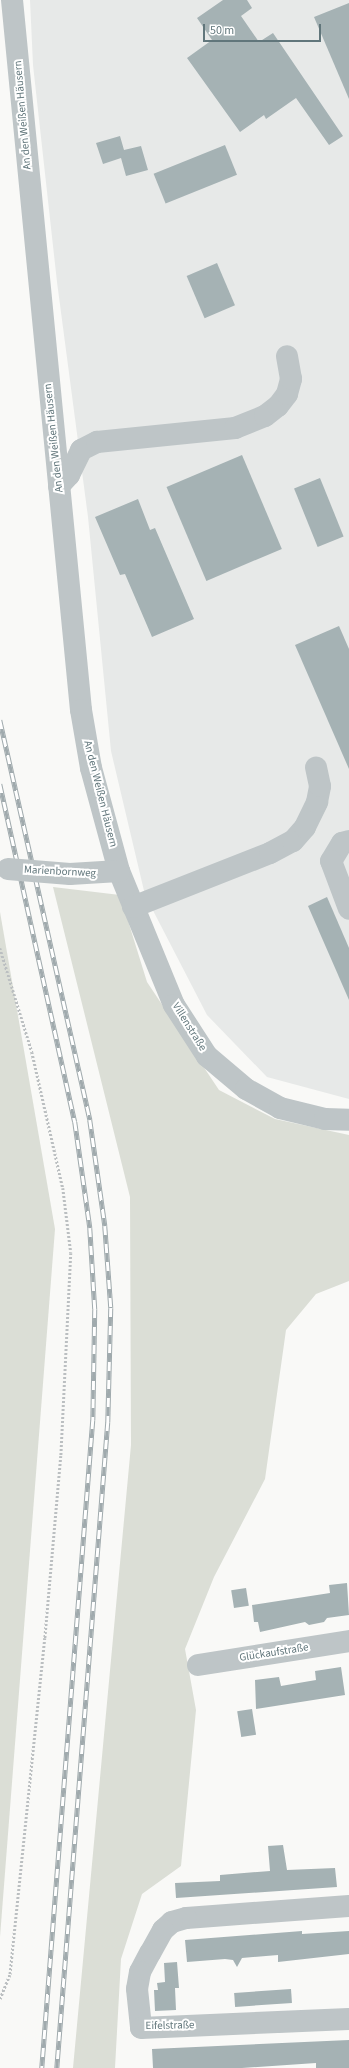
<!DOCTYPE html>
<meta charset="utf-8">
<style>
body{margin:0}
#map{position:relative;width:349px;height:2068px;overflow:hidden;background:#f9f9f7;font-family:"Source Sans 3",sans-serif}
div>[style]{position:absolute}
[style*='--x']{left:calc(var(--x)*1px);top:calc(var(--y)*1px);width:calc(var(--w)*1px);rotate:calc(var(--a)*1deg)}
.built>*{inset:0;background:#e7e9e8}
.green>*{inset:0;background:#dbded6}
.building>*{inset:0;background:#a5b2b4;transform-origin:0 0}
.path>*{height:2.5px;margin-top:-1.25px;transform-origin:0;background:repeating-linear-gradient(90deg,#bbbfc1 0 2px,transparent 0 4px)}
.minor>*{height:22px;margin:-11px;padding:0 11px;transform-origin:11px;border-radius:11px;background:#bec5c7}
.rail>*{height:4.5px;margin-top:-2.25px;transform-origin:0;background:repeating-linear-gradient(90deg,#fff 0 9px,#a0aaad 0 18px);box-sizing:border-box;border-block:1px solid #a0aaad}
.minor-bridge>*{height:22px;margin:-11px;padding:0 11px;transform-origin:11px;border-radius:11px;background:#bec5c7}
span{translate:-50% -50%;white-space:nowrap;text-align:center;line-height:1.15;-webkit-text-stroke:4px #fff;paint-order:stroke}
.street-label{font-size:11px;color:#61767b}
.scale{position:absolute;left:203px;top:24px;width:118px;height:18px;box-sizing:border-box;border:2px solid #61767b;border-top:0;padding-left:5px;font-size:12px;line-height:14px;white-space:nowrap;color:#61767b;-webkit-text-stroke:3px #fff;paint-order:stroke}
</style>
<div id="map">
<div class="built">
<div style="clip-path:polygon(30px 0,349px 0,349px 1099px,267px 1077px,207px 1015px,145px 895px,111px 751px,88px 517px,57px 282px,33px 65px)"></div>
</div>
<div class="green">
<div style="clip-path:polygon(53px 887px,120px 895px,147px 982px,219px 1090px,275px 1119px,349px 1135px,349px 1281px,316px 1294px,286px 1330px,265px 1479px,214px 1577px,185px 1649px,196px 1710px,181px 1866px,142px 1894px,121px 1959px,115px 2068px,73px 2068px,131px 1445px,130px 1197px)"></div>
<div style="clip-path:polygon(0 912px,55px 1229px,0 1937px)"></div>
</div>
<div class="building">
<div style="clip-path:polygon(223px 0,247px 0,252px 8px,241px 16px,259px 42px,273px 33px,343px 136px,329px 145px,296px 98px,266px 119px,264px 115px,240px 132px,187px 58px,212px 40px,197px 18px)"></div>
<div style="clip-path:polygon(349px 3px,349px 99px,314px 17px)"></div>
<div style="clip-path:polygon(120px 136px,124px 150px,141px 146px,148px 170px,126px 176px,121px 158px,103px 164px,96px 143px)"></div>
<div style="left:225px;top:145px;width:32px;height:77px;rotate:68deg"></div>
<div style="left:217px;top:263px;width:46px;height:33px;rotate:67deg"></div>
<div style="left:242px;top:455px;width:102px;height:82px;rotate:67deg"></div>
<div style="left:320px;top:478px;width:63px;height:28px;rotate:68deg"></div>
<div style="clip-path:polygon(138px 499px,150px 530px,155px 528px,194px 619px,152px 637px,125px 574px,120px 575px,95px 517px)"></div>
<div style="clip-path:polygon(339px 626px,349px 649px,349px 769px,295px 645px)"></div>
<div style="clip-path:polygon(327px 897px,349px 948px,349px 1000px,308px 906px)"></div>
<div style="clip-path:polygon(347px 1583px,349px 1615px,327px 1618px,324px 1622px,309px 1625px,305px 1622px,260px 1632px,258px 1622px,254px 1622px,252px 1605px,330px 1593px,329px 1585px)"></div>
<div style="left:246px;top:1588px;width:18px;height:15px;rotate:81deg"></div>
<div style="clip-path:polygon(341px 1667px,345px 1695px,256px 1709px,255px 1680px,279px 1677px,281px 1686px,316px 1680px,315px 1671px)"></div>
<div style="left:252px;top:1709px;width:26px;height:15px;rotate:81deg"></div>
<div style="clip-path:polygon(283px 1845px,287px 1870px,335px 1868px,337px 1887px,176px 1898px,175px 1883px,220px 1881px,220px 1875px,270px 1871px,268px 1846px)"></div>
<div style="clip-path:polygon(302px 1931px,302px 1934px,349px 1931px,349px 1954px,278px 1962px,278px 1955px,242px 1958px,237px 1967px,233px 1960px,225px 1959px,187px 1962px,185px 1940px)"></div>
<div style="clip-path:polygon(177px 1962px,179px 1988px,175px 1988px,176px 2010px,155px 2011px,154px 1990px,158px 1990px,157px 1983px,165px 1982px,164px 1963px)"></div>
<div style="left:291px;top:1989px;width:14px;height:57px;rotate:86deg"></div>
<div style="clip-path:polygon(349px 2040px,349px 2068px,316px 2068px,316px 2063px,242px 2068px,153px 2068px,152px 2049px)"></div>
</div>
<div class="path">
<div style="--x:0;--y:948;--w:109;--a:72.9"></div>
<div style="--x:32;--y:1052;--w:139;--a:77.2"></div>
<div style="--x:63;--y:1188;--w:65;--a:83"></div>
<div style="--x:71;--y:1253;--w:203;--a:92.8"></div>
<div style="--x:61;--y:1456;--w:183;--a:95"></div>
<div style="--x:45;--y:1638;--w:339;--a:95.9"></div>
<div style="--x:10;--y:1975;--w:27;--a:112"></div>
</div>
<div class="minor">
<div style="--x:12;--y:0;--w:713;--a:84.45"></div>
<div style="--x:81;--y:710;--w:59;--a:80.2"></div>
<div style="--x:91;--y:768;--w:107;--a:74.8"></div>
<div style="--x:119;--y:871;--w:145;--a:67.7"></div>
<div style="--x:174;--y:1005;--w:61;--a:57.1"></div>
<div style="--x:207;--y:1056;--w:51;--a:40.2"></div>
<div style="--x:246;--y:1089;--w:39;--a:29"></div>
<div style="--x:280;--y:1108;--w:46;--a:13.7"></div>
<div style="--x:325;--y:1119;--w:24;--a:2"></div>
<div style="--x:59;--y:486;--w:15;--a:-48"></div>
<div style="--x:69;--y:475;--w:28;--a:-64"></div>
<div style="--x:81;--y:450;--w:18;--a:-27"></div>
<div style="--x:97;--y:442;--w:139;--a:-5.8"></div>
<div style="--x:235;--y:428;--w:32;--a:-22"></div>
<div style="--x:265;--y:416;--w:16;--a:-38"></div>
<div style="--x:278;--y:406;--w:15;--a:-53"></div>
<div style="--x:287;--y:394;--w:16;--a:-75"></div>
<div style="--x:291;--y:379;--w:23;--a:-100"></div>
<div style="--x:349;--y:841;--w:7;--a:164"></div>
<div style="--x:342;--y:843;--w:21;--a:121"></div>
<div style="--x:331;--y:861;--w:51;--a:69.4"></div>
<div style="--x:70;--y:874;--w:49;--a:-3.5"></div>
<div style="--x:133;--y:907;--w:147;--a:-21.5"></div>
<div style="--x:270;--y:853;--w:26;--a:-28"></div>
<div style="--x:293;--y:841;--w:18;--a:-49"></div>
<div style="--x:305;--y:827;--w:28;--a:-64"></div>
<div style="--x:317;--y:802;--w:16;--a:-79"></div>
<div style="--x:320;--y:786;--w:19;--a:-102"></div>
<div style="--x:198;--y:1665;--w:153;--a:-9"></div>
<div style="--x:349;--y:1906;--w:163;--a:175.8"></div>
<div style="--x:186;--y:1918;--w:15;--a:164"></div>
<div style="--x:172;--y:1922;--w:12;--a:138"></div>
<div style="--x:163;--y:1930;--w:26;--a:119"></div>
<div style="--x:150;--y:1953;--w:21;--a:118"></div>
<div style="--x:140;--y:1972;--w:17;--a:100"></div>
<div style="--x:137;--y:1989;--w:39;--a:84"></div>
<div style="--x:141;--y:2028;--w:208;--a:-2.5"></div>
</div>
<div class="rail">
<div style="--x:0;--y:720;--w:410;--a:77.3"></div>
<div style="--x:90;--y:1120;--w:107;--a:81.9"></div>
<div style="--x:105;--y:1226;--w:82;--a:85.8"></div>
<div style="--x:111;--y:1308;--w:114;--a:91.5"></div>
<div style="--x:108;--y:1422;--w:648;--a:94.51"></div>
<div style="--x:0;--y:784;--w:346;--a:77.5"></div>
<div style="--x:75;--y:1122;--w:107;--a:81.9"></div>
<div style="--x:90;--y:1228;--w:81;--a:86.5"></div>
<div style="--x:95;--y:1309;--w:111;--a:91"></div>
<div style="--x:93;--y:1420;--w:650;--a:94.5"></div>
</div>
<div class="minor-bridge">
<div style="--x:8;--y:869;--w:62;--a:4.6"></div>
</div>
<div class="street-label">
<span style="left:23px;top:115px;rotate:-95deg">An den Weißen Häusern</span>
<span style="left:54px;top:438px;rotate:-96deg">An den Weißen Häusern</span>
<span style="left:100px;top:794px;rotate:76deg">An den Weißen Häusern</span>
<span style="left:60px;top:872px;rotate:3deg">Marienbornweg</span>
<span style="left:189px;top:1027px;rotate:58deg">Villenstraße</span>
<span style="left:274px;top:1653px;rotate:-9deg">Glückaufstraße</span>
<span style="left:170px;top:2026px;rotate:-1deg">Eifelstraße</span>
</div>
<div class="scale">50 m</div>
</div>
